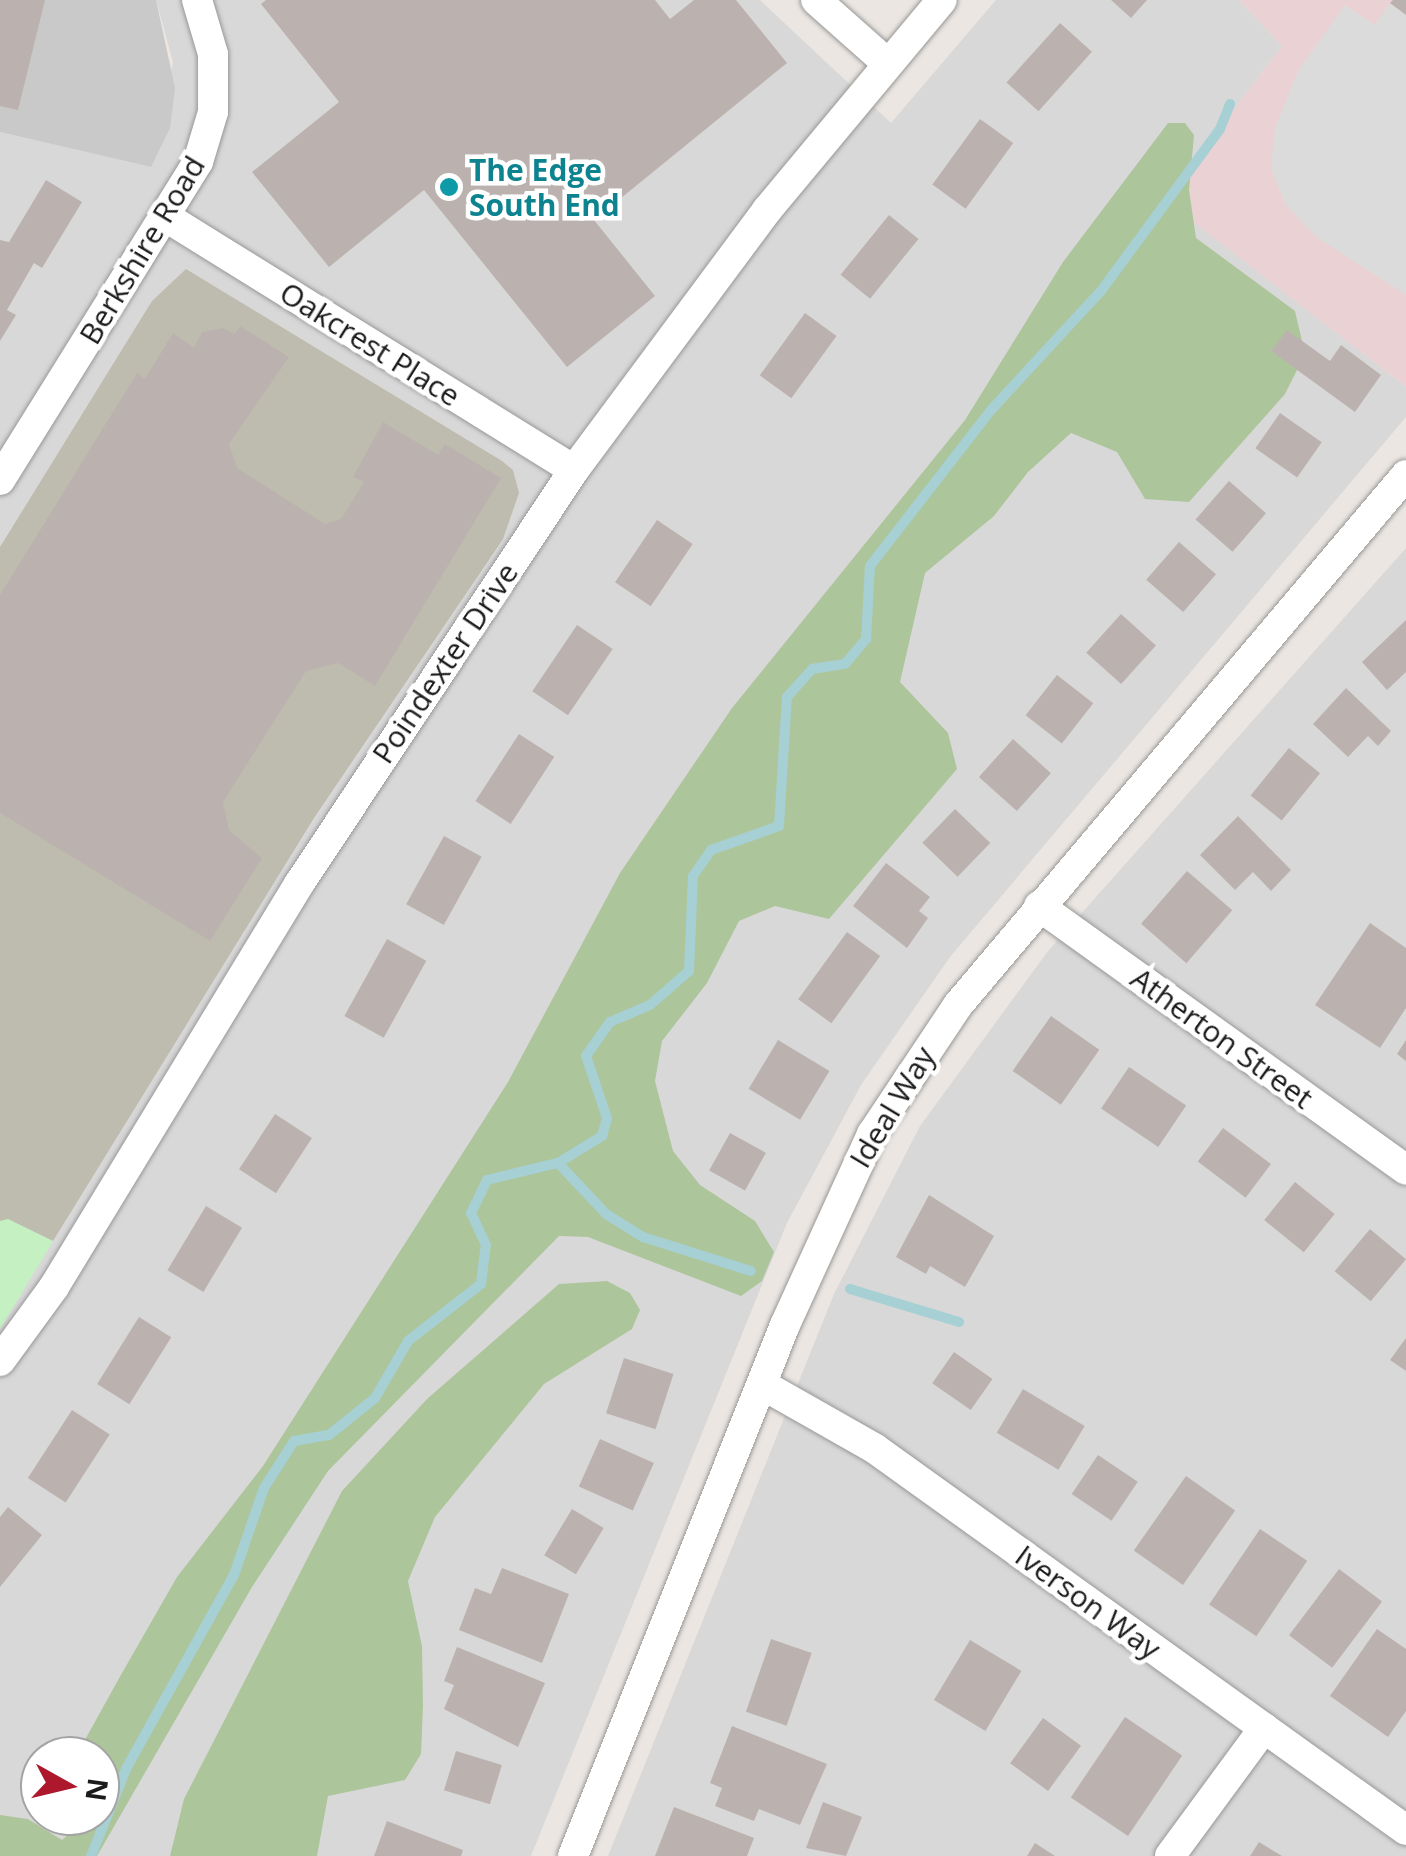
<!DOCTYPE html>
<style>
body{margin:0}
#map{position:relative;width:1406px;height:1856px;overflow:hidden;background:#ebe6e1;font-family:"Open Sans",sans-serif}
div>[style]{position:absolute}
[style*='--x']{left:calc(var(--x)*1px);top:calc(var(--y)*1px);width:calc(var(--w)*1px);rotate:calc(var(--a)*1deg)}
.residential>*{inset:0;background:#d9d8d8}
.commercial>*{inset:0;background:#ead2d4}
.religious>*{inset:0;background:#c9c9c9}
.construction>*{inset:0;background:#bebcae}
.forest>*{inset:0;background:#adc59b}
.park>*{inset:0;background:#c5f1c2}
.parking>*{inset:0;background:#dbdbdb}
.stream>*{height:10px;margin:-5px;padding:0 5px;transform-origin:5px;border-radius:5px;background:#a7d0d4}
.building>*{inset:0;background:#bbb2af;transform-origin:0 0}
.roads{filter:drop-shadow(0 0 2px #989898) drop-shadow(0 0 2px #989898)}
.street>*{height:30px;margin:-15px;padding:0 15px;transform-origin:15px;border-radius:15px;background:#fff}
.dots>*{width:28px;height:28px;translate:-50% -50%;box-sizing:border-box;border:5px solid #fff;border-radius:50%}
span{translate:-50% -50%;white-space:nowrap;text-align:center;line-height:1.15;-webkit-text-stroke:9px #fff;paint-order:stroke}
.culture-label{font-size:30px;color:#0d838f;font-weight:700}
.left{translate:0 -50%;text-align:left}
.street-label{font-size:30px;color:#1b1b1b}
.north{position:absolute;left:20px;top:1736px;width:100px;height:100px;box-sizing:border-box;background:#fff;border:2px solid #a4a4a4;border-radius:50%;rotate:98deg;font-size:28px;font-weight:700;line-height:40px;text-align:center;color:#1b1b1b}
.north::after{content:'';display:block;margin:auto;width:35px;height:45px;background:#ad182d;clip-path:polygon(50% 0,100% 100%,50% 72%,0 100%)}
</style>
<div id="map">
<div class="residential">
<div style="clip-path:polygon(evenodd,156px 0,760px 0,891px 123px,996px 0,1239px 0,1282px 46px,1166px 200px,1406px 387px,1406px 417px,950px 957px,861px 1085px,787px 1223px,531px 1856px,0 1856px,0 132px,151px 167px,173px 62px,156px 0,40px 1756px,100px 1756px,100px 1816px,40px 1816px,40px 1756px)"></div>
<div style="clip-path:polygon(1406px 548px,1406px 1856px,608px 1856px,834px 1294px,920px 1126px,1048px 951px)"></div>
</div>
<div class="commercial">
<div style="clip-path:polygon(1239px 0,1406px 0,1406px 387px,1165px 200px,1282px 46px)"></div>
</div>
<div class="religious">
<div style="clip-path:polygon(0 0,156px 0,175px 88px,170px 128px,151px 167px,0 132px)"></div>
</div>
<div class="construction">
<div style="clip-path:polygon(186px 269px,502px 461px,513px 470px,519px 493px,503px 539px,314px 818px,53px 1241px,0 1221px,0 547px,152px 301px)"></div>
</div>
<div class="forest">
<div style="clip-path:polygon(1168px 123px,1185px 123px,1194px 135px,1189px 190px,1196px 238px,1295px 311px,1305px 354px,1285px 394px,1189px 502px,1145px 499px,1117px 452px,1071px 433px,1028px 472px,994px 516px,925px 573px,900px 682px,948px 733px,957px 769px,829px 919px,775px 906px,739px 921px,707px 983px,662px 1041px,655px 1081px,673px 1151px,700px 1185px,755px 1221px,774px 1252px,762px 1281px,741px 1296px,588px 1237px,559px 1236px,328px 1471px,252px 1587px,97px 1856px,0 1856px,0 1815px,28px 1819px,62px 1840px,90px 1816px,100px 1816px,100px 1756px,76px 1756px,122px 1673px,177px 1577px,263px 1466px,508px 1082px,620px 873px,732px 708px,965px 420px,1063px 262px)"></div>
<div style="clip-path:polygon(607px 1281px,630px 1293px,640px 1310px,632px 1329px,544px 1384px,435px 1517px,408px 1581px,422px 1646px,423px 1706px,421px 1754px,405px 1780px,328px 1796px,317px 1856px,170px 1856px,184px 1799px,342px 1491px,427px 1399px,559px 1284px)"></div>
</div>
<div class="park">
<div style="clip-path:polygon(8px 1219px,53px 1241px,0 1329px,0 1221px)"></div>
</div>
<div class="parking">
<div style="clip-path:polygon(1390px 3px,1406px 15px,1406px 295px,1315px 236px,1286px 205px,1271px 169px,1275px 128px,1298px 71px,1345px 5px,1375px 25px)"></div>
</div>
<div class="stream">
<div style="--x:558;--y:1163;--w:70;--a:46.7"></div>
<div style="--x:606;--y:1214;--w:44;--a:31.9"></div>
<div style="--x:643;--y:1237;--w:113;--a:17.5"></div>
<div style="--x:850;--y:1289;--w:114;--a:16.8"></div>
<div style="--x:91;--y:1856;--w:96;--a:-68"></div>
<div style="--x:127;--y:1767;--w:220;--a:-60.9"></div>
<div style="--x:234;--y:1575;--w:92;--a:-71"></div>
<div style="--x:264;--y:1488;--w:56;--a:-57.4"></div>
<div style="--x:294;--y:1441;--w:36;--a:-10"></div>
<div style="--x:329;--y:1435;--w:59;--a:-38.8"></div>
<div style="--x:375;--y:1398;--w:66;--a:-59.9"></div>
<div style="--x:408;--y:1341;--w:93;--a:-38"></div>
<div style="--x:481;--y:1284;--w:39;--a:-83"></div>
<div style="--x:486;--y:1245;--w:35;--a:-115"></div>
<div style="--x:471;--y:1213;--w:37;--a:-64"></div>
<div style="--x:487;--y:1180;--w:73;--a:-13.5"></div>
<div style="--x:558;--y:1163;--w:52;--a:-31.5"></div>
<div style="--x:602;--y:1136;--w:19;--a:-74"></div>
<div style="--x:607;--y:1118;--w:65;--a:-108.7"></div>
<div style="--x:586;--y:1056;--w:42;--a:-54.8"></div>
<div style="--x:610;--y:1022;--w:43;--a:-23"></div>
<div style="--x:650;--y:1005;--w:52;--a:-41.1"></div>
<div style="--x:689;--y:971;--w:95;--a:-87.6"></div>
<div style="--x:693;--y:876;--w:32;--a:-55"></div>
<div style="--x:711;--y:850;--w:72;--a:-19.4"></div>
<div style="--x:779;--y:826;--w:129;--a:-86.5"></div>
<div style="--x:787;--y:697;--w:38;--a:-48"></div>
<div style="--x:812;--y:669;--w:33;--a:-9"></div>
<div style="--x:845;--y:664;--w:33;--a:-50"></div>
<div style="--x:866;--y:639;--w:73;--a:-86.9"></div>
<div style="--x:870;--y:566;--w:199;--a:-52.2"></div>
<div style="--x:992;--y:409;--w:161;--a:-47.3"></div>
<div style="--x:1101;--y:291;--w:201;--a:-53.7"></div>
<div style="--x:1220;--y:129;--w:27;--a:-68"></div>
</div>
<div class="building">
<div style="clip-path:polygon(0 0,45px 0,18px 110px,0 106px)"></div>
<div style="clip-path:polygon(266px 0,655px 0,670px 19px,694px 0,736px 0,787px 63px,594px 220px,655px 296px,567px 367px,424px 190px,329px 267px,252px 172px,339px 102px,261px 4px)"></div>
<div style="clip-path:polygon(1111px 0,1147px 0,1131px 18px)"></div>
<div style="clip-path:polygon(1393px 0,1406px 0,1406px 15px,1390px 3px)"></div>
<div style="left:1060px;top:23px;width:43px;height:80px;rotate:42deg"></div>
<div style="left:980px;top:119px;width:41px;height:81px;rotate:36deg"></div>
<div style="clip-path:polygon(46px 180px,82px 202px,42px 268px,34px 263px,7px 310px,16px 315px,0 341px,0 240px,9px 242px)"></div>
<div style="left:889px;top:215px;width:38px;height:77px;rotate:39deg"></div>
<div style="left:805px;top:313px;width:39px;height:77px;rotate:36deg"></div>
<div style="clip-path:polygon(240px 326px,289px 357px,229px 444px,237px 468px,325px 524px,341px 519px,364px 482px,353px 477px,383px 422px,438px 455px,445px 444px,501px 478px,375px 686px,338px 663px,306px 671px,223px 802px,229px 830px,262px 858px,210px 941px,0 813px,0 595px,137px 373px,145px 379px,173px 333px,194px 348px,202px 332px,223px 328px,235px 334px)"></div>
<div style="clip-path:polygon(1287px 330px,1330px 361px,1341px 345px,1381px 375px,1355px 412px,1271px 351px)"></div>
<div style="left:1280px;top:413px;width:51px;height:43px;rotate:35deg"></div>
<div style="left:1229px;top:481px;width:49px;height:51px;rotate:41deg"></div>
<div style="left:657px;top:520px;width:43px;height:75px;rotate:34deg"></div>
<div style="left:1179px;top:542px;width:49px;height:50px;rotate:41deg"></div>
<div style="left:1121px;top:614px;width:47px;height:52px;rotate:42deg"></div>
<div style="clip-path:polygon(1406px 620px,1406px 672px,1387px 690px,1362px 662px)"></div>
<div style="left:577px;top:625px;width:43px;height:80px;rotate:34deg"></div>
<div style="left:1057px;top:675px;width:46px;height:51px;rotate:38deg"></div>
<div style="clip-path:polygon(1346px 688px,1391px 731px,1378px 746px,1368px 736px,1348px 757px,1313px 724px)"></div>
<div style="left:519px;top:734px;width:42px;height:80px;rotate:33deg"></div>
<div style="left:1013px;top:739px;width:51px;height:51px;rotate:42deg"></div>
<div style="left:1289px;top:748px;width:40px;height:61px;rotate:39deg"></div>
<div style="left:955px;top:809px;width:49px;height:47px;rotate:44deg"></div>
<div style="clip-path:polygon(1238px 816px,1291px 870px,1271px 891px,1253px 872px,1235px 890px,1200px 855px)"></div>
<div style="left:444px;top:836px;width:43px;height:78px;rotate:29deg"></div>
<div style="clip-path:polygon(886px 863px,930px 897px,919px 911px,928px 918px,907px 948px,853px 906px)"></div>
<div style="left:1187px;top:871px;width:60px;height:70px;rotate:41deg"></div>
<div style="clip-path:polygon(1370px 923px,1406px 948px,1406px 1008px,1380px 1048px,1315px 1005px)"></div>
<div style="left:847px;top:932px;width:41px;height:83px;rotate:36deg"></div>
<div style="left:387px;top:939px;width:45px;height:88px;rotate:29deg"></div>
<div style="left:1051px;top:1016px;width:59px;height:67px;rotate:35deg"></div>
<div style="left:778px;top:1040px;width:60px;height:57px;rotate:31deg"></div>
<div style="clip-path:polygon(1406px 1040px,1406px 1061px,1397px 1054px)"></div>
<div style="left:1129px;top:1067px;width:69px;height:50px;rotate:34deg"></div>
<div style="left:275px;top:1114px;width:44px;height:66px;rotate:33deg"></div>
<div style="left:1223px;top:1128px;width:60px;height:42px;rotate:37deg"></div>
<div style="left:730px;top:1133px;width:41px;height:43px;rotate:29deg"></div>
<div style="left:1295px;top:1182px;width:51px;height:49px;rotate:39deg"></div>
<div style="clip-path:polygon(929px 1195px,994px 1236px,965px 1287px,930px 1266px,926px 1274px,896px 1257px)"></div>
<div style="left:206px;top:1206px;width:42px;height:75px;rotate:31deg"></div>
<div style="left:1370px;top:1229px;width:47px;height:55px;rotate:40deg"></div>
<div style="left:139px;top:1317px;width:38px;height:79px;rotate:32deg"></div>
<div style="clip-path:polygon(1406px 1338px,1406px 1371px,1390px 1360px)"></div>
<div style="left:954px;top:1352px;width:47px;height:38px;rotate:35deg"></div>
<div style="left:624px;top:1358px;width:52px;height:58px;rotate:18deg"></div>
<div style="left:1023px;top:1389px;width:72px;height:51px;rotate:31deg"></div>
<div style="left:72px;top:1410px;width:45px;height:81px;rotate:33deg"></div>
<div style="left:600px;top:1439px;width:59px;height:52px;rotate:24deg"></div>
<div style="left:1098px;top:1455px;width:48px;height:47px;rotate:34deg"></div>
<div style="left:1186px;top:1476px;width:60px;height:91px;rotate:35deg"></div>
<div style="clip-path:polygon(8px 1507px,42px 1535px,0 1587px,0 1517px)"></div>
<div style="left:572px;top:1509px;width:37px;height:54px;rotate:31deg"></div>
<div style="left:1260px;top:1529px;width:57px;height:91px;rotate:34deg"></div>
<div style="clip-path:polygon(502px 1568px,569px 1594px,542px 1663px,459px 1630px,475px 1588px,491px 1594px)"></div>
<div style="left:1339px;top:1569px;width:54px;height:83px;rotate:37deg"></div>
<div style="clip-path:polygon(1377px 1629px,1406px 1649px,1406px 1711px,1388px 1737px,1330px 1696px)"></div>
<div style="left:771px;top:1639px;width:43px;height:77px;rotate:19deg"></div>
<div style="left:970px;top:1640px;width:60px;height:70px;rotate:31deg"></div>
<div style="clip-path:polygon(457px 1647px,545px 1683px,518px 1747px,444px 1709px,454px 1685px,444px 1681px)"></div>
<div style="left:1125px;top:1717px;width:69px;height:97px;rotate:34deg"></div>
<div style="left:1043px;top:1718px;width:47px;height:56px;rotate:36deg"></div>
<div style="clip-path:polygon(732px 1726px,827px 1764px,800px 1825px,759px 1809px,754px 1821px,715px 1806px,722px 1788px,710px 1783px)"></div>
<div style="left:456px;top:1751px;width:48px;height:41px;rotate:17deg"></div>
<div style="clip-path:polygon(823px 1802px,862px 1817px,846px 1856px,806px 1848px)"></div>
<div style="clip-path:polygon(674px 1807px,754px 1838px,747px 1856px,655px 1856px)"></div>
<div style="clip-path:polygon(387px 1821px,463px 1850px,461px 1856px,374px 1856px)"></div>
<div style="clip-path:polygon(1259px 1842px,1282px 1856px,1250px 1856px)"></div>
<div style="clip-path:polygon(1035px 1843px,1055px 1856px,1027px 1856px)"></div>
</div>
<div class="roads">
<div class="street">
<div style="--x:816;--y:0;--w:95;--a:41.6"></div>
<div style="--x:166;--y:217;--w:480;--a:31.8"></div>
<div style="--x:0;--y:480;--w:375;--a:-58.1"></div>
<div style="--x:198;--y:162;--w:52;--a:-73.3"></div>
<div style="--x:213;--y:112;--w:58;--a:-90"></div>
<div style="--x:213;--y:54;--w:56;--a:-106.5"></div>
<div style="--x:1039;--y:906;--w:452;--a:35.7"></div>
<div style="--x:0;--y:1361;--w:92;--a:-53.9"></div>
<div style="--x:54;--y:1287;--w:472;--a:-58.7"></div>
<div style="--x:299;--y:884;--w:497;--a:-56.4"></div>
<div style="--x:574;--y:470;--w:324;--a:-53.4"></div>
<div style="--x:767;--y:210;--w:273;--a:-50.2"></div>
<div style="--x:763;--y:1385;--w:128;--a:29.6"></div>
<div style="--x:874;--y:1448;--w:655;--a:35.68"></div>
<div style="--x:573;--y:1856;--w:572;--a:-68.24"></div>
<div style="--x:785;--y:1325;--w:210;--a:-65.5"></div>
<div style="--x:872;--y:1134;--w:155;--a:-56.3"></div>
<div style="--x:958;--y:1005;--w:694;--a:-49.79"></div>
<div style="--x:1170;--y:1856;--w:159;--a:-53.7"></div>
</div>
</div>
<div class="dots">
<div style="left:449px;top:187px;background:#0f9aa8"></div>
</div>
<div class="culture-label">
<span class="left" style="left:469px;top:187px">The Edge<br>South End</span>
</div>
<div class="street-label">
<span style="left:142px;top:250px;rotate:-59deg">Berkshire Road</span>
<span style="left:370px;top:344px;rotate:32deg">Oakcrest Place</span>
<span style="left:445px;top:663px;rotate:-56deg">Poindexter Drive</span>
<span style="left:1222px;top:1038px;rotate:36deg">Atherton Street</span>
<span style="left:892px;top:1107px;rotate:-59deg">Ideal Way</span>
<span style="left:1088px;top:1602px;rotate:36deg">Iverson Way</span>
</div>
<div class="north">N</div>
</div>
